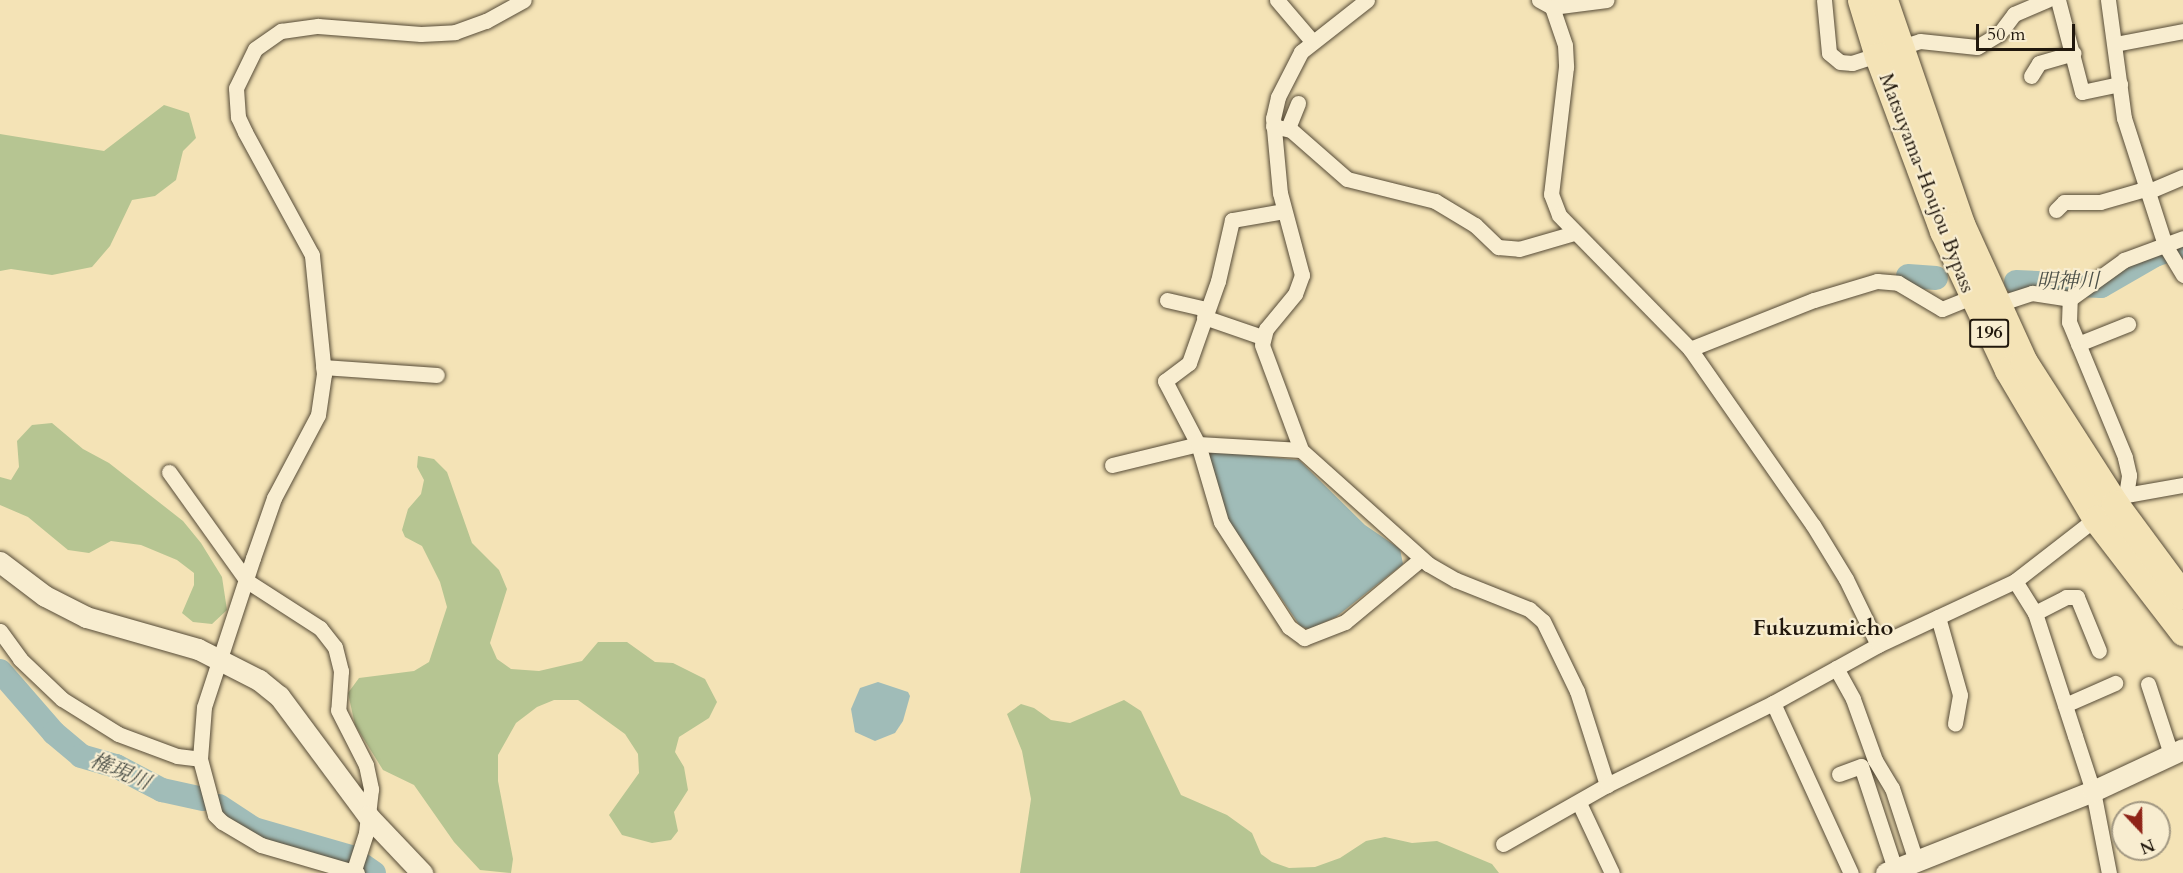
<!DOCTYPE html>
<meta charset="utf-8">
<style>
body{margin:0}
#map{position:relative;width:2183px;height:873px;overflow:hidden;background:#f4e3b6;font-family:Cardo,"Noto Serif JP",serif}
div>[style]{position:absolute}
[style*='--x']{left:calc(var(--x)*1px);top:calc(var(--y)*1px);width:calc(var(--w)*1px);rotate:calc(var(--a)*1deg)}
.green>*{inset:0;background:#b6c592}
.water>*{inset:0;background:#a0bcb8}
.river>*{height:24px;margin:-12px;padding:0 12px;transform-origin:12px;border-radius:12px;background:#a0bcb8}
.roads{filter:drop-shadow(0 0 2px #564b37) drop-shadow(0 0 2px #564b37)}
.street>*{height:15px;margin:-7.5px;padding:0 7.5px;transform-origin:7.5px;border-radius:7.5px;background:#f8edd0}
.secondary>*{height:21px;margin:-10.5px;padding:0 10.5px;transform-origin:10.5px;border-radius:10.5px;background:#f8edd0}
.highway>*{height:27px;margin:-13.5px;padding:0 13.5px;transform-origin:13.5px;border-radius:13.5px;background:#f4e3b6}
span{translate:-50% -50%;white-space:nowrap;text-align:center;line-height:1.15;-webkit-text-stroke:4.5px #f8edd0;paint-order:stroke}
.shield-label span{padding:2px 4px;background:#f8edd0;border:2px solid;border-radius:4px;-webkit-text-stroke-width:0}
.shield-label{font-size:18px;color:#21180d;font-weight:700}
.street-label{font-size:20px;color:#21180d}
.water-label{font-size:21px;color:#4d5149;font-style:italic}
.quarter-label{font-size:22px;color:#21180d;font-weight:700}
.north{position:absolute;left:2111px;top:801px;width:60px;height:60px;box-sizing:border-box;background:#f8edd0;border:2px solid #a29882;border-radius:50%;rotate:158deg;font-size:16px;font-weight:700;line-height:24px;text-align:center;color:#21180d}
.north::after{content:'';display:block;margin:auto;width:21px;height:27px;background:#8f2418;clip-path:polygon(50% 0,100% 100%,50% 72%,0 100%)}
.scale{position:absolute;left:1976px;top:24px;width:99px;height:27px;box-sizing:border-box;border:3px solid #21180d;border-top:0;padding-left:8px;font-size:18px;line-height:21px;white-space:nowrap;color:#21180d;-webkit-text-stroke:4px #f8edd0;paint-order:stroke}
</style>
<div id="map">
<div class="green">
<div style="clip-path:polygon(164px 105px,189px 113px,196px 138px,183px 151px,176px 180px,155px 196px,132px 200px,110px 246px,92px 267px,52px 275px,11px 269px,0 271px,0 134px,104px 151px)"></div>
<div style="clip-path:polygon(52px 423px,83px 449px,109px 463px,183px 521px,201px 543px,222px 577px,227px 610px,212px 624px,193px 622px,182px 613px,194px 585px,194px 573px,177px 560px,141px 545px,111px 541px,89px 553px,68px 550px,28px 517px,0 505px,0 477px,11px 480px,19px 467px,17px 441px,32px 425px)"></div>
<div style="clip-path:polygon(418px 456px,434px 459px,447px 472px,472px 543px,499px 570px,507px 589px,490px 643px,497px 659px,511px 669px,539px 671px,582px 661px,598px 642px,627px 642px,655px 662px,673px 663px,705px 679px,717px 702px,709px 718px,679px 737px,675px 752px,684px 767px,688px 790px,674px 812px,678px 831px,671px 840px,652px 843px,622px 835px,609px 815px,639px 773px,638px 754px,625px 734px,578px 700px,554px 700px,537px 707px,516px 723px,498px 755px,498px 781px,513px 859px,511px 873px,480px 870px,454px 842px,414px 785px,383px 770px,355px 725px,348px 693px,359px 678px,414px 671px,429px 662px,447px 607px,440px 582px,422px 546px,405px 537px,402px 530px,408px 509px,421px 494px,424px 480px,417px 467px)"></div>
<div style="clip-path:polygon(1124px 700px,1141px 711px,1181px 795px,1227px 815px,1252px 833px,1261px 854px,1272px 862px,1289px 868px,1315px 867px,1340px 858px,1366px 841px,1385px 837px,1412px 843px,1437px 841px,1492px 864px,1499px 873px,1020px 873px,1031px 799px,1022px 751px,1007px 714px,1021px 704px,1034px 708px,1051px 720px,1070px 723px)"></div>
</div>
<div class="water">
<div style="clip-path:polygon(1212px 451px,1299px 460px,1365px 525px,1400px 549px,1403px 564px,1336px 617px,1309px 629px,1300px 626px,1228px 520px,1207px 455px)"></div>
<div style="clip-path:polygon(878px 682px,908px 692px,910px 696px,903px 721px,895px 733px,875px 741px,855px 732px,851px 709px,860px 688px)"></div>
</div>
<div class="river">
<div style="--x:1908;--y:276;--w:28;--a:4"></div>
<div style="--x:2016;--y:282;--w:85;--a:2.7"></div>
<div style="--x:2101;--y:286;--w:62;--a:-29.9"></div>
<div style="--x:2155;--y:255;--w:24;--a:-19"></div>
<div style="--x:0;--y:671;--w:82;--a:48.9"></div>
<div style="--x:54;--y:733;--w:35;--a:40"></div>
<div style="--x:81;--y:756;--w:36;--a:16"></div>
<div style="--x:116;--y:766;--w:52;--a:27.6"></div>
<div style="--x:162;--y:790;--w:42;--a:12.4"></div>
<div style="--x:219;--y:806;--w:42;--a:33.3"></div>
<div style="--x:254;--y:829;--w:101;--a:16.1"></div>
<div style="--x:351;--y:857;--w:28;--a:35"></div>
</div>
<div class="roads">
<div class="street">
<div style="--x:1277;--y:0;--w:54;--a:49.5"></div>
<div style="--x:1367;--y:0;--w:84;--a:141.8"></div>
<div style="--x:1301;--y:52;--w:51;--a:117.1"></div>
<div style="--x:1278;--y:97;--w:22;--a:103"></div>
<div style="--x:1273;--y:118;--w:75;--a:84.7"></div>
<div style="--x:1280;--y:193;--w:85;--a:75"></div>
<div style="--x:1302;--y:275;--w:20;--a:110"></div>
<div style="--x:1295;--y:294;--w:45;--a:129.6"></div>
<div style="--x:1266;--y:329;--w:16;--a:104"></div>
<div style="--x:1262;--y:345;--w:112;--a:69.6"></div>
<div style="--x:1301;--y:450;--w:171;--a:41.9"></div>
<div style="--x:1428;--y:564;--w:32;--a:30"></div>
<div style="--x:1456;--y:580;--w:79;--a:21.7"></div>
<div style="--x:1529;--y:609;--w:18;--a:41"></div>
<div style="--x:1543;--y:621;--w:78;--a:64.1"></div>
<div style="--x:1577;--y:691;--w:99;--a:72.3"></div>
<div style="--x:1539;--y:0;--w:15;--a:28"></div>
<div style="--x:1552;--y:7;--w:55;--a:-7.3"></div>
<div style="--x:1824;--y:0;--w:53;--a:84.6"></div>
<div style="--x:1829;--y:53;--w:14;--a:39"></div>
<div style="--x:1840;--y:62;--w:12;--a:5"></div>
<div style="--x:1852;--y:63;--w:71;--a:-17.9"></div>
<div style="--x:1920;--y:41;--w:57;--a:6"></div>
<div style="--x:1977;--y:47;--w:26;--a:-31"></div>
<div style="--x:1999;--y:34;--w:25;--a:-53"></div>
<div style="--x:2014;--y:14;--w:36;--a:-23"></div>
<div style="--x:2058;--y:0;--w:95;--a:75.4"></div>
<div style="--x:2082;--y:92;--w:39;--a:-12"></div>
<div style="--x:2108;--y:0;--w:119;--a:82.3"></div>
<div style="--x:2124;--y:118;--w:133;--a:72.1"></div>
<div style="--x:2165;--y:245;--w:35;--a:59"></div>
<div style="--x:1552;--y:7;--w:40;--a:71.1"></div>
<div style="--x:1565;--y:45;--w:22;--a:87"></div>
<div style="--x:1566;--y:67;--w:128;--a:96.7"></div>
<div style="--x:1551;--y:194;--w:22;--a:69"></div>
<div style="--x:1559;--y:215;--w:187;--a:45.6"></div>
<div style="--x:1690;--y:349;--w:215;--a:55.1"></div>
<div style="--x:1813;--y:525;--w:63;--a:58.6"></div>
<div style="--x:1846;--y:579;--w:73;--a:64.1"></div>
<div style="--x:2115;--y:44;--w:69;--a:-10.8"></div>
<div style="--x:2031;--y:76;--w:15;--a:-58"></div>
<div style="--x:2039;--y:63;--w:36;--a:-16"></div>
<div style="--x:1273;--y:126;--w:18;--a:13"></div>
<div style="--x:1291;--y:130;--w:74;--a:41.2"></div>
<div style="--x:1347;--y:179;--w:91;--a:14"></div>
<div style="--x:1435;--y:201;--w:47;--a:31"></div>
<div style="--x:1475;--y:225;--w:32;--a:44"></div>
<div style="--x:1498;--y:247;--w:21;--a:5"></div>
<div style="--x:1519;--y:249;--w:57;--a:-16.2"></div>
<div style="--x:1288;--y:128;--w:27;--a:-68"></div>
<div style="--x:2147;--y:192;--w:39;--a:-23"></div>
<div style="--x:2056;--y:210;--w:11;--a:-45"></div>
<div style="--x:2064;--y:202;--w:36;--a:0"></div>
<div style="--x:2100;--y:202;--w:47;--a:-16.1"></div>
<div style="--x:1284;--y:211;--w:53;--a:170.2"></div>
<div style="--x:1232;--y:220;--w:63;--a:102.9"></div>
<div style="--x:1218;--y:281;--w:87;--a:109.5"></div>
<div style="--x:1189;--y:363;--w:30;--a:143"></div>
<div style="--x:1165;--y:381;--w:71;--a:62.4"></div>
<div style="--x:1198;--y:444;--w:81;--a:73.6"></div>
<div style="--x:1221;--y:522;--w:125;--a:57.1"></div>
<div style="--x:1289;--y:627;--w:19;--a:36"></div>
<div style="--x:1304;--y:638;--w:44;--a:-21.3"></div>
<div style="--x:1345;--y:622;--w:99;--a:-39.7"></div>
<div style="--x:1167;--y:300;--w:39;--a:13"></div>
<div style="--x:1998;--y:304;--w:36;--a:-18"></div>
<div style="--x:2032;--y:293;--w:38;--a:9"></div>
<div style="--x:1204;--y:317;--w:61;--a:19"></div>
<div style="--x:2078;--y:344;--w:54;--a:-21.8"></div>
<div style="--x:1690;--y:349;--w:133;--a:-21.6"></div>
<div style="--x:1814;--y:300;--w:66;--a:-16.8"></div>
<div style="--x:1877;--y:281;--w:21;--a:5"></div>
<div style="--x:1898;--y:283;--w:51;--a:30.6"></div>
<div style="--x:1942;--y:309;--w:31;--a:-22"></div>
<div style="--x:323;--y:367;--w:114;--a:4"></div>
<div style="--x:1112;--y:465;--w:89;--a:-13.7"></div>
<div style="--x:1198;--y:444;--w:103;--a:3.3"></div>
<div style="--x:169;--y:472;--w:134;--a:54.4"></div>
<div style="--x:247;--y:581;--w:87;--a:32.8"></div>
<div style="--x:320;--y:628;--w:24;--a:52"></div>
<div style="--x:335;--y:647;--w:25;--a:76"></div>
<div style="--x:341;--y:671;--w:39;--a:94"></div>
<div style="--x:338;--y:710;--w:62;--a:63"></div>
<div style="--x:366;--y:765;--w:25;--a:78"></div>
<div style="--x:371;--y:789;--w:44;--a:96.5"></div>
<div style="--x:366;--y:833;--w:39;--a:108"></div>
<div style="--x:2126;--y:495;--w:20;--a:-81"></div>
<div style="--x:2129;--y:475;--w:18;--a:-103"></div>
<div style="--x:2125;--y:457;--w:146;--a:-112.5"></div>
<div style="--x:2069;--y:322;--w:23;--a:-88"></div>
<div style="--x:2070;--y:299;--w:67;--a:-35.8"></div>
<div style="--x:2124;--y:260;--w:63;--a:-20.4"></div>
<div style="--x:2015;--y:581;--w:38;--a:58"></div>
<div style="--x:2035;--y:613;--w:129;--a:72"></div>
<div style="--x:2075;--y:736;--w:58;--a:71.9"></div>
<div style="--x:2093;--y:791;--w:84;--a:79"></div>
<div style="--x:2035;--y:613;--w:35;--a:-27"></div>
<div style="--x:2066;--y:597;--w:11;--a:0"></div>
<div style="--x:2077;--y:597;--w:58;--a:67.8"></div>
<div style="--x:1938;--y:617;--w:81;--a:74.2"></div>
<div style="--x:1960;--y:695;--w:29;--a:100"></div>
<div style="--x:0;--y:631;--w:34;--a:54"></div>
<div style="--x:20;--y:659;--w:58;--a:43.6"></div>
<div style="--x:62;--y:699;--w:66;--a:32"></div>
<div style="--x:118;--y:734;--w:63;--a:20.4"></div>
<div style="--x:177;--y:756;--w:23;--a:7"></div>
<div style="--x:1836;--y:668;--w:35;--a:61"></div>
<div style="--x:1853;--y:699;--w:65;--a:70.2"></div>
<div style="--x:1875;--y:760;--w:33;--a:59"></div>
<div style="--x:1892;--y:788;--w:77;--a:71.8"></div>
<div style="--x:2148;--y:684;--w:74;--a:71.8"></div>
<div style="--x:1773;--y:703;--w:187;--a:65.4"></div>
<div style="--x:2065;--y:705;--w:55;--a:-23.7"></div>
<div style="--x:1839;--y:774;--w:23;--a:-20"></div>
<div style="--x:1861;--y:766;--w:108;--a:71.7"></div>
<div style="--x:1579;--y:803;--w:77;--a:64.8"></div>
<div style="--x:1503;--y:844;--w:120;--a:-29.6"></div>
<div style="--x:1607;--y:785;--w:185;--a:-26.3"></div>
<div style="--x:1773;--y:703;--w:120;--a:-28.9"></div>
<div style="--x:1878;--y:645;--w:151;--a:-25"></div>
<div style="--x:2015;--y:581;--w:140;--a:-37.8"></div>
<div style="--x:2126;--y:495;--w:58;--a:-10"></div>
<div style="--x:357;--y:873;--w:100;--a:-163.7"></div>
<div style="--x:261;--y:845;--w:45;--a:-149.5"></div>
<div style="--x:222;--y:822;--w:10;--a:-135"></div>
<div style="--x:215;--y:815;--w:58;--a:-105"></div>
<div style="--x:200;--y:759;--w:52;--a:-85.6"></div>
<div style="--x:204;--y:707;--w:157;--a:-71.8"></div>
<div style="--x:253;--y:558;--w:64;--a:-70.7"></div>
<div style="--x:274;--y:498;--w:94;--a:-62.1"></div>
<div style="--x:318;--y:415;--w:41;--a:-81.7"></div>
<div style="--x:324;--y:374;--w:120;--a:-95.8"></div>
<div style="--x:312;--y:255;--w:140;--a:-118.6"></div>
<div style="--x:245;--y:132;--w:17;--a:-115"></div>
<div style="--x:238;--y:117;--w:29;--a:-94"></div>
<div style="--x:236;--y:88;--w:43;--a:-64"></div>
<div style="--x:255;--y:49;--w:32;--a:-35"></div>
<div style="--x:281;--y:31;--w:37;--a:-8"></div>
<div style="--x:318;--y:26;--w:103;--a:4.4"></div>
<div style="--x:421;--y:34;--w:34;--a:-3"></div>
<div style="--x:455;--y:32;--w:33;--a:-20"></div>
<div style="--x:486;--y:21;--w:43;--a:-28.9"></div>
</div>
<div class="secondary">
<div style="--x:0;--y:562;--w:56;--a:37.1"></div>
<div style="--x:45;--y:596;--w:46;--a:27.1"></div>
<div style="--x:86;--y:617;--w:116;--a:15.9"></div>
<div style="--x:198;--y:649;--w:68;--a:26.9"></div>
<div style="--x:259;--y:680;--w:26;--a:39"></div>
<div style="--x:279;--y:696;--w:149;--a:53.4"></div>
<div style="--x:368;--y:816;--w:79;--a:46.5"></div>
<div style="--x:1886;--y:873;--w:223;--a:-21.6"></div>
<div style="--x:2093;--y:791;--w:99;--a:-25"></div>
</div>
<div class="highway">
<div style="--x:1861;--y:0;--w:59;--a:73.1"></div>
<div style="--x:1878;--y:56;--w:187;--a:69.6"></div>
<div style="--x:1943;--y:231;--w:153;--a:64.9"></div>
<div style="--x:2008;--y:370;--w:173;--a:59.4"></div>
<div style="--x:2096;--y:519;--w:143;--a:52.4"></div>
<div style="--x:1884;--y:0;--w:237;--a:71"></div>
<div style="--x:1961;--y:224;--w:152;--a:65.5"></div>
<div style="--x:2024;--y:362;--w:169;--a:57.3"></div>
<div style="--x:2115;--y:504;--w:114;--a:53.5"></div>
</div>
</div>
<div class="shield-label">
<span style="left:1989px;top:333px">196</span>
</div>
<div class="street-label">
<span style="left:1927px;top:183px;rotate:69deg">Matsuyama-Houjou Bypass</span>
</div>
<div class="water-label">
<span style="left:2068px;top:282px;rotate:-1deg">明神川</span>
<span style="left:120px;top:772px;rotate:23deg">権現川</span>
</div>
<div class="quarter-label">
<span style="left:1823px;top:629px">Fukuzumicho</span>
</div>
<div class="north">N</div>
<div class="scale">50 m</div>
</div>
